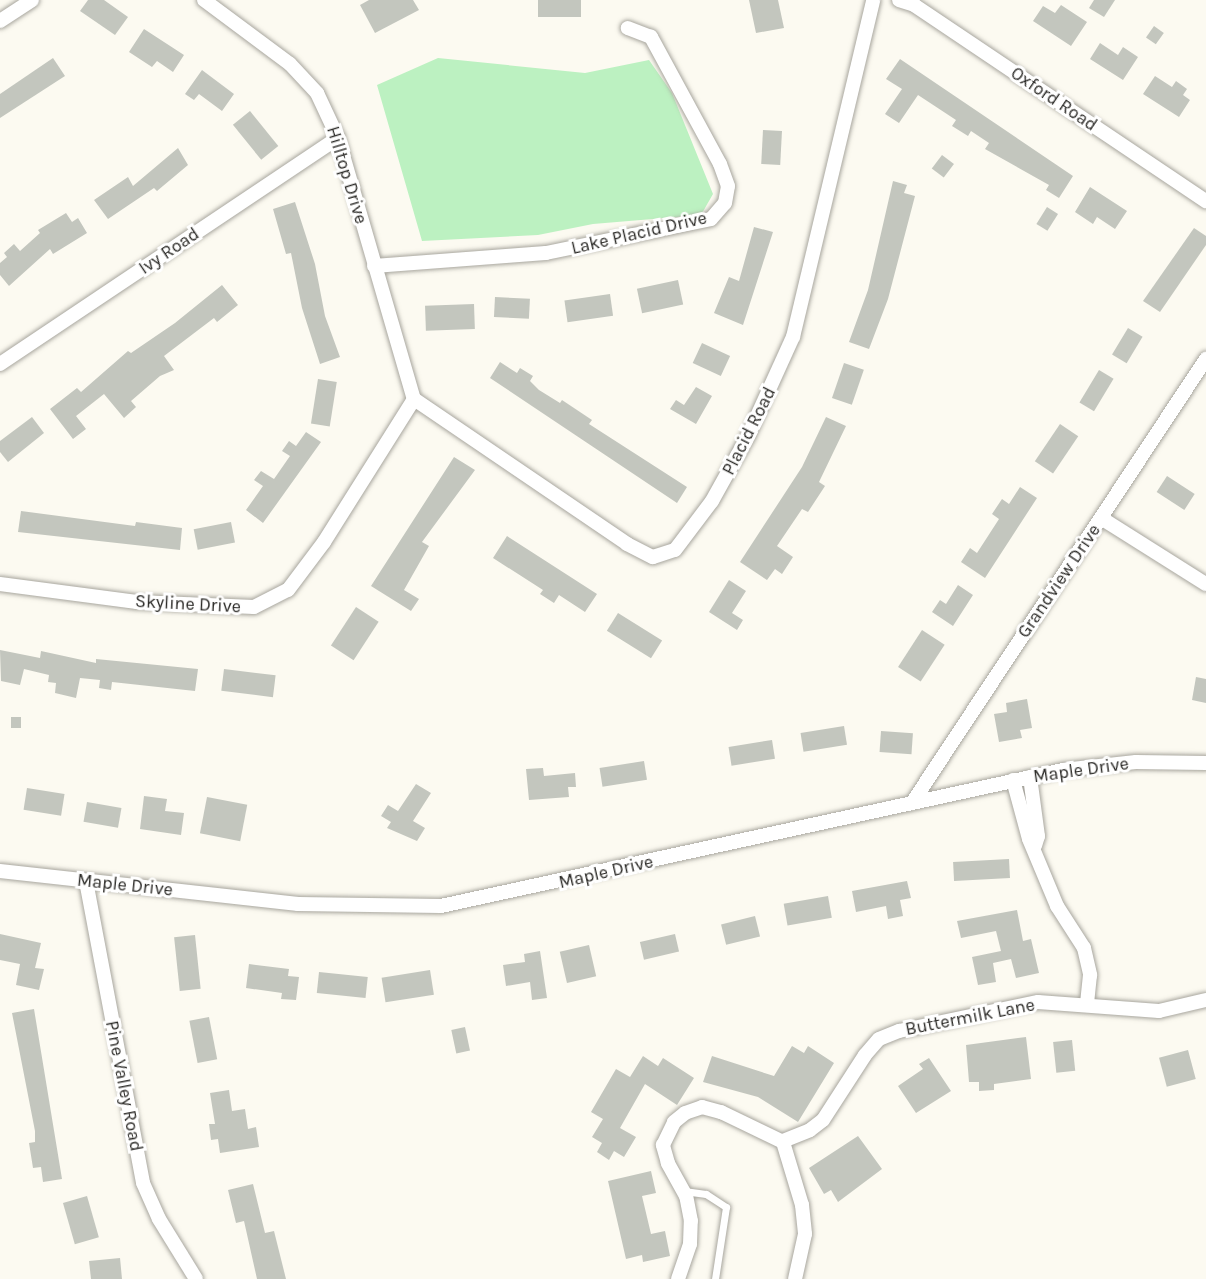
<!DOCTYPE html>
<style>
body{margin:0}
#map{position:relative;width:1206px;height:1279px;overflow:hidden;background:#fcfaf1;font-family:Karla,sans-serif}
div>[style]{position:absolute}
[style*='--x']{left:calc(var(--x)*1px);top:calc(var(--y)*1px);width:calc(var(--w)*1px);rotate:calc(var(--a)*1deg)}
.water>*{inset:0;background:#bcf1c1}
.building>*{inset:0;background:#c3c6be;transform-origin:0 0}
.roads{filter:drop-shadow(0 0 2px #a8a69e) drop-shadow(0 0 2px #a8a69e)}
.lane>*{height:7px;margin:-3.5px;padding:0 3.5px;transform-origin:3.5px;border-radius:3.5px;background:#fff}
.street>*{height:14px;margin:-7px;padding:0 7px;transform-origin:7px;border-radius:7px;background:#fff}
span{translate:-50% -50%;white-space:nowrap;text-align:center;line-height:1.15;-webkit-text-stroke:6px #fff;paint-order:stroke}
.street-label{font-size:18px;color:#2a2926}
</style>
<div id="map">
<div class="water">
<div style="clip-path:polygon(438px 58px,585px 73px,649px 60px,672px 93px,713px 194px,701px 215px,593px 224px,538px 235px,422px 241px,377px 85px)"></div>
</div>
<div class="building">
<div style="clip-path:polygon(88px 0,104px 0,128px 17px,115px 35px,80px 11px)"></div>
<div style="clip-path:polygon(369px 0,413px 0,419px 10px,375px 33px,360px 5px)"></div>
<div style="left:538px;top:0;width:43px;height:17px"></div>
<div style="clip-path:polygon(749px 0,778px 0,784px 28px,756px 33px)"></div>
<div style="clip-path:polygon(1094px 0,1115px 0,1104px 17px,1089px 8px)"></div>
<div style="clip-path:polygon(1061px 5px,1087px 22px,1071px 46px,1033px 21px,1043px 6px,1055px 13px)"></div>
<div style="left:1154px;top:26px;width:12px;height:14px;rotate:35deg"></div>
<div style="clip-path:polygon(144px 29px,184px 55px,173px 72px,157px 61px,152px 67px,129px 52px)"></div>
<div style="clip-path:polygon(1100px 43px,1118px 55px,1123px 47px,1138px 57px,1123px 80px,1090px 59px)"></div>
<div style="clip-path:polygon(53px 58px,65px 76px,0 118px,0 94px)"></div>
<div style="clip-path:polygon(900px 59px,1073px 176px,1059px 198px,1046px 190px,1049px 185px,985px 149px,989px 143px,971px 131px,968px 136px,952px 126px,956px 120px,918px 95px,899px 123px,885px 114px,902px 89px,886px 79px)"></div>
<div style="clip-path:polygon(202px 70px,234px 94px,222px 111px,199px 94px,194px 100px,185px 94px)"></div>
<div style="clip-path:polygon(1155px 76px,1172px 87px,1176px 81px,1187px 89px,1183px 95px,1190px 100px,1179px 117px,1143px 94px)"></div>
<div style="left:250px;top:111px;width:45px;height:22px;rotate:51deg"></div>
<div style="left:763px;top:130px;width:19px;height:34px;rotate:3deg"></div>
<div style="clip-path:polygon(178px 148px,188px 165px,157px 191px,154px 188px,108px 219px,94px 200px,128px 177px,133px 186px)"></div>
<div style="left:942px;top:155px;width:15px;height:17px;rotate:37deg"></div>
<div style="clip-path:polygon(893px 181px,907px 185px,904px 193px,915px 196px,888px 299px,869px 349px,849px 342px,868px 290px)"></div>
<div style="clip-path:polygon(1090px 187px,1127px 211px,1115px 229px,1097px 217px,1093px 224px,1075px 212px)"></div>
<div style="clip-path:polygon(295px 202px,315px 264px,325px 316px,340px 357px,320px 364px,302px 308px,291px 253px,286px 254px,273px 209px)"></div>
<div style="left:1047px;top:207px;width:13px;height:20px;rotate:32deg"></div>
<div style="clip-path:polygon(66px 213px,72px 222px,78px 218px,87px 233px,53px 254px,50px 249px,9px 286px,0 275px,0 263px,7px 257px,4px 253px,14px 244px,20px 251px,40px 233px,38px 230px)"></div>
<div style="clip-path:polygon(754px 227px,773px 232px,743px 325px,714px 313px,729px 277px,739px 281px)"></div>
<div style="clip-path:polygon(1194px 228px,1206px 236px,1206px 245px,1160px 312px,1143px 301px)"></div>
<div style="left:678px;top:280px;width:25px;height:42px;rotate:78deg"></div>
<div style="clip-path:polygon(222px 285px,238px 305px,217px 322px,214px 318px,164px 356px,174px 370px,160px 376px,131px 401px,136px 407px,124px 418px,104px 394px,76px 416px,86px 429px,73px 439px,50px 409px,77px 388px,81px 392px,128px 351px,131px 353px,175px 323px)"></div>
<div style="left:610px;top:294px;width:22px;height:46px;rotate:82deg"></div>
<div style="left:495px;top:297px;width:35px;height:20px;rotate:3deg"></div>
<div style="left:474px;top:304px;width:25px;height:49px;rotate:88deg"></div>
<div style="left:1128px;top:328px;width:17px;height:31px;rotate:31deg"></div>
<div style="left:702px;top:343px;width:31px;height:22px;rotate:25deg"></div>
<div style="clip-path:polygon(500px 362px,517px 373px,520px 368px,533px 376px,530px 381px,539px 390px,560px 403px,562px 400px,592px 420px,589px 424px,687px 487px,677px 503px,490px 378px)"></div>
<div style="left:844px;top:363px;width:21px;height:37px;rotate:19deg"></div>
<div style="left:1099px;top:370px;width:17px;height:38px;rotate:31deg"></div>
<div style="left:318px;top:379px;width:19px;height:45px;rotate:9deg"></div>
<div style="clip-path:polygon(696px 387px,712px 396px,696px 424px,670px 409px,676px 400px,684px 405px)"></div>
<div style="clip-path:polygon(32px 417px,44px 433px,8px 462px,0 452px,0 441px)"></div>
<div style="clip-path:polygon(826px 417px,846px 426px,819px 482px,825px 486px,808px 512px,802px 509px,777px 546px,793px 557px,782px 574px,775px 569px,767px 580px,740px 562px,802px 467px)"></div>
<div style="left:1060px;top:424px;width:22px;height:45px;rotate:34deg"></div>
<div style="clip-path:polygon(306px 432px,321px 442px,263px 523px,246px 510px,263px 486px,254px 480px,261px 471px,274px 479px,290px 456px,282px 451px,289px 441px,296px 446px)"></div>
<div style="clip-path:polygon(454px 457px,475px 470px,422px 542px,429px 546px,404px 590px,419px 599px,411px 611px,371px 586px)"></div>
<div style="left:1167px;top:476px;width:33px;height:19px;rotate:33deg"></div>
<div style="clip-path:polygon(1020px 487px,1037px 498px,985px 578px,961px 562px,970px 548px,977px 553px,999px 519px,992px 514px,1002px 499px,1009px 504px)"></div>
<div style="clip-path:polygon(21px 511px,135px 526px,136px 522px,182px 528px,180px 550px,18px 532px)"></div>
<div style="left:231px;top:522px;width:21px;height:38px;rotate:79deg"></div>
<div style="clip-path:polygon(507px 536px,597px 594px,585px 612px,559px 595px,554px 603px,540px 594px,543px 590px,493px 558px)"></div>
<div style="clip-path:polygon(729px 580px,746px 591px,732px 613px,743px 620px,737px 630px,709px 612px)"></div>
<div style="clip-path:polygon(958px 585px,973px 595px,953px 626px,932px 612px,940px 600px,946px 604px)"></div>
<div style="left:356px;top:607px;width:27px;height:46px;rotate:33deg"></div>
<div style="left:618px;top:613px;width:52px;height:21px;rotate:32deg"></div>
<div style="left:922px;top:630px;width:27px;height:44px;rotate:33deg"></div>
<div style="clip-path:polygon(0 650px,40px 658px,41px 651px,96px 663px,96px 659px,198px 669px,195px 691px,112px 682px,111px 690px,99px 688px,100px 680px,80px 678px,76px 698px,55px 693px,56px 683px,48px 682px,49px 675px,24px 669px,20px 685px,1px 681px)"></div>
<div style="left:224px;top:669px;width:52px;height:22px;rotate:7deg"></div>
<div style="clip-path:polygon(1196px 677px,1206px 679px,1206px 703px,1192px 700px)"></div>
<div style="clip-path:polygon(1027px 699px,1032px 728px,1020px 730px,1022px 738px,999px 742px,994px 714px,1007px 712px,1006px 703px)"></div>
<div style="left:11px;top:717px;width:10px;height:11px"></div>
<div style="left:844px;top:726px;width:19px;height:44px;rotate:81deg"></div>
<div style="left:881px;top:731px;width:32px;height:21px;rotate:4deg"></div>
<div style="left:772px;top:740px;width:19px;height:44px;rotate:81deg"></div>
<div style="left:644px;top:761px;width:19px;height:45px;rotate:81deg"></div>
<div style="clip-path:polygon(543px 768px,544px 776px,575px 773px,576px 787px,568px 787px,569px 797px,529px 800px,526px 769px)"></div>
<div style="clip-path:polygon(416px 784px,431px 793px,413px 821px,425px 828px,417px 841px,387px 828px,391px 822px,381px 816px,388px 805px,398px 811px)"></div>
<div style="left:27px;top:788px;width:38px;height:22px;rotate:9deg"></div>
<div style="clip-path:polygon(144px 796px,167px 799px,165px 811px,184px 813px,181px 835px,140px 829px)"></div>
<div style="left:207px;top:797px;width:41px;height:37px;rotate:11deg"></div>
<div style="left:87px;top:802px;width:35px;height:20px;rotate:10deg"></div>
<div style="left:1009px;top:859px;width:19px;height:56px;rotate:87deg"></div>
<div style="clip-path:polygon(907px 881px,911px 898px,900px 900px,903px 916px,888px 919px,886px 906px,856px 912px,852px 891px)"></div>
<div style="left:828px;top:896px;width:22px;height:45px;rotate:80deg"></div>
<div style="clip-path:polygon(1017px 910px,1023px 941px,1031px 939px,1039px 973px,1016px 978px,1011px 959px,993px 963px,996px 982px,978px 985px,972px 957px,1001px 951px,996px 931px,961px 938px,957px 921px)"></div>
<div style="left:755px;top:916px;width:21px;height:35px;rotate:76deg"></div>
<div style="clip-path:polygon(0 934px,41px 943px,35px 968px,44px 969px,39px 990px,16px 985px,20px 964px,0 960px)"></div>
<div style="left:675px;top:934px;width:18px;height:36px;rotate:77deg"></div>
<div style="left:195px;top:935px;width:54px;height:21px;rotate:84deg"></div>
<div style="left:589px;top:945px;width:32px;height:30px;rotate:77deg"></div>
<div style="clip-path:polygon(540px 951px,547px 998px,532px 1000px,530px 982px,506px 986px,503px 965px,525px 962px,524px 954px)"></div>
<div style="clip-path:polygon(249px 964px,289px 969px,288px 976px,299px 977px,296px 1000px,281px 999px,282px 993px,246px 988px)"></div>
<div style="left:430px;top:970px;width:25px;height:49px;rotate:81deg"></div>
<div style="left:319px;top:972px;width:49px;height:21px;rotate:6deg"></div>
<div style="clip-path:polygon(34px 1009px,62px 1179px,43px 1182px,41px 1167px,33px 1168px,29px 1143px,35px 1142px,35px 1131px,12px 1013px)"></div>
<div style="left:209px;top:1017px;width:43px;height:20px;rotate:79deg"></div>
<div style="left:465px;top:1027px;width:24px;height:14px;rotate:78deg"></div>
<div style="clip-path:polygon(1026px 1037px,1031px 1079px,994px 1084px,994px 1090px,979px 1091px,979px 1082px,969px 1082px,966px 1045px)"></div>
<div style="left:1072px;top:1040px;width:31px;height:19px;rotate:84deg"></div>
<div style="clip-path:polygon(792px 1046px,804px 1053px,808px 1046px,834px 1063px,798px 1122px,758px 1097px,703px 1082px,712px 1056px,774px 1076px)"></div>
<div style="left:1188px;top:1050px;width:30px;height:30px;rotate:75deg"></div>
<div style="clip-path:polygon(643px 1056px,658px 1066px,663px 1058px,694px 1078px,677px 1105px,645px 1084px,620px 1128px,636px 1137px,624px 1157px,614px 1151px,609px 1160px,597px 1152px,602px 1143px,592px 1137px,603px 1119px,591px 1112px,616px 1069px,630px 1077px)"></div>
<div style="clip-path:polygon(929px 1058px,951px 1091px,916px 1113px,898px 1086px,923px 1069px,919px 1064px)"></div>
<div style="clip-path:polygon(229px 1090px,232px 1111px,245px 1109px,248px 1129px,256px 1127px,259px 1147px,220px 1153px,218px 1139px,211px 1140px,209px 1124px,215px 1124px,210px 1093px)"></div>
<div style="clip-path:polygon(858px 1136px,882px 1169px,838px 1202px,831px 1190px,824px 1194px,809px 1168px)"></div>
<div style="clip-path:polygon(651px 1171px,656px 1193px,642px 1196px,651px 1234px,665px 1231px,670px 1256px,643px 1262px,642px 1255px,626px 1259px,608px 1181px)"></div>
<div style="clip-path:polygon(253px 1184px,265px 1233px,274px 1231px,286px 1279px,257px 1279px,244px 1221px,236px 1223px,228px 1190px)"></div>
<div style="left:87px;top:1196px;width:43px;height:25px;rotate:74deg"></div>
<div style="clip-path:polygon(120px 1258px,122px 1279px,91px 1279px,89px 1261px)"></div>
</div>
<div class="roads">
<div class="lane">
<div style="--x:684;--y:1191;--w:22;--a:8"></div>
<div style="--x:706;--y:1194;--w:24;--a:33"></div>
<div style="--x:726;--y:1207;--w:73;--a:98.7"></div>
</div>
<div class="street">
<div style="--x:204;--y:0;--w:107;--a:36.7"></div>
<div style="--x:290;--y:64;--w:40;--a:47"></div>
<div style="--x:317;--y:93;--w:50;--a:65"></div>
<div style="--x:338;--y:138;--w:272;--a:73.8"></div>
<div style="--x:899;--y:0;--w:16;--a:18"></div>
<div style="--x:914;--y:5;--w:352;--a:33.9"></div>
<div style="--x:0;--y:21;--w:38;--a:-33"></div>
<div style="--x:374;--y:266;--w:172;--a:-4.3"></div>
<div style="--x:546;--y:253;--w:168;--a:-11.6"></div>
<div style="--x:711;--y:219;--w:21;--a:-49"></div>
<div style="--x:725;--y:203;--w:17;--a:-80"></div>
<div style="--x:728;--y:186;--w:23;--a:-110"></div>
<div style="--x:720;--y:164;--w:145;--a:-118.5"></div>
<div style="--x:651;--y:37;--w:25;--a:-159"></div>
<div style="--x:0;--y:364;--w:407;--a:-33.8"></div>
<div style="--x:414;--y:399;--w:258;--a:34.2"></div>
<div style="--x:627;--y:544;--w:29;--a:27"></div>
<div style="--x:653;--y:557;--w:23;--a:-18"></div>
<div style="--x:675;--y:550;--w:61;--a:-52.9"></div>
<div style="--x:712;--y:501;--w:74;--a:-61"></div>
<div style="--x:748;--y:436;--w:109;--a:-65.6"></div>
<div style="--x:793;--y:337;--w:346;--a:-76.6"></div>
<div style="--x:1101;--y:518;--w:124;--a:32.2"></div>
<div style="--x:0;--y:584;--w:138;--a:7.5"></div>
<div style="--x:137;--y:602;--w:117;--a:2.4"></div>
<div style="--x:254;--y:607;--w:38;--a:-27"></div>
<div style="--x:288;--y:590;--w:60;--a:-53.1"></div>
<div style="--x:324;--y:542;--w:169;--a:-57.8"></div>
<div style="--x:1030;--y:777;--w:60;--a:82.3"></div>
<div style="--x:1038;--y:836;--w:10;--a:107"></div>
<div style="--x:1013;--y:780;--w:61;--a:74.8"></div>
<div style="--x:1029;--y:839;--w:73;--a:67.3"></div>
<div style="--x:1057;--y:906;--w:50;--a:57.3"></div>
<div style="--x:1084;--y:948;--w:28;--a:77"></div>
<div style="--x:1090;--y:975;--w:28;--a:96"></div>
<div style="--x:912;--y:803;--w:533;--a:-56.49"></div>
<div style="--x:0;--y:871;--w:300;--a:6.3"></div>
<div style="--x:298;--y:904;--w:143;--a:0.8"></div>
<div style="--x:441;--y:906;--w:637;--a:-12.33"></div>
<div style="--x:1063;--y:770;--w:73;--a:-6.3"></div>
<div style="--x:1136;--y:762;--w:70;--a:0.8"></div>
<div style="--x:86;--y:881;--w:307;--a:79.3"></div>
<div style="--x:143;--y:1183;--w:39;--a:66"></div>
<div style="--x:159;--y:1219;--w:70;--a:58.3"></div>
<div style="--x:783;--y:1141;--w:29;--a:-22"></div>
<div style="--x:810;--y:1130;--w:16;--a:-38"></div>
<div style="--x:823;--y:1120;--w:77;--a:-57.1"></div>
<div style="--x:865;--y:1055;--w:21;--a:-49"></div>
<div style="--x:879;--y:1039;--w:22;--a:-22"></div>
<div style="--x:899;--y:1031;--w:142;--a:-11.8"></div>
<div style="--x:1038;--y:1002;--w:121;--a:4.3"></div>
<div style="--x:1159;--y:1011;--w:48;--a:-13.2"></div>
<div style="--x:678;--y:1279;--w:37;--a:-71"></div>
<div style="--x:690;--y:1244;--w:23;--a:-88"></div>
<div style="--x:691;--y:1221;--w:25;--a:-101"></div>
<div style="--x:686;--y:1196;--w:38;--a:-119"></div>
<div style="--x:668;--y:1163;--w:19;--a:-106"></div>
<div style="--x:663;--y:1145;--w:25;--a:-64"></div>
<div style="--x:674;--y:1122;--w:14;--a:-39"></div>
<div style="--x:685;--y:1113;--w:18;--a:-19"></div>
<div style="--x:702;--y:1107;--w:20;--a:15"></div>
<div style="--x:721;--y:1112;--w:69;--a:25.8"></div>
<div style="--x:783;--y:1142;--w:66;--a:73.2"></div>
<div style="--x:802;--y:1205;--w:29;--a:84"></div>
<div style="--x:805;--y:1234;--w:46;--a:102.5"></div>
</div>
</div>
<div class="street-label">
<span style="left:1054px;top:99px;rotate:34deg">Oxford Road</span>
<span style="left:347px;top:175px;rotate:73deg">Hilltop Drive</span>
<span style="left:639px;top:233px;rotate:-13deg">Lake Placid Drive</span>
<span style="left:169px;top:251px;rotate:-34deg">Ivy Road</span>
<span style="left:749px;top:431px;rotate:-63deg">Placid Road</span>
<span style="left:1059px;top:581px;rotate:-56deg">Grandview Drive</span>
<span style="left:188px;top:604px;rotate:3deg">Skyline Drive</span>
<span style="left:1081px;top:770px;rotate:-8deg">Maple Drive</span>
<span style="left:606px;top:872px;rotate:-13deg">Maple Drive</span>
<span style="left:125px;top:885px;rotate:6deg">Maple Drive</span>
<span style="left:970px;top:1017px;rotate:-11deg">Buttermilk Lane</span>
<span style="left:124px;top:1086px;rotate:79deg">Pine Valley Road</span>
</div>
</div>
